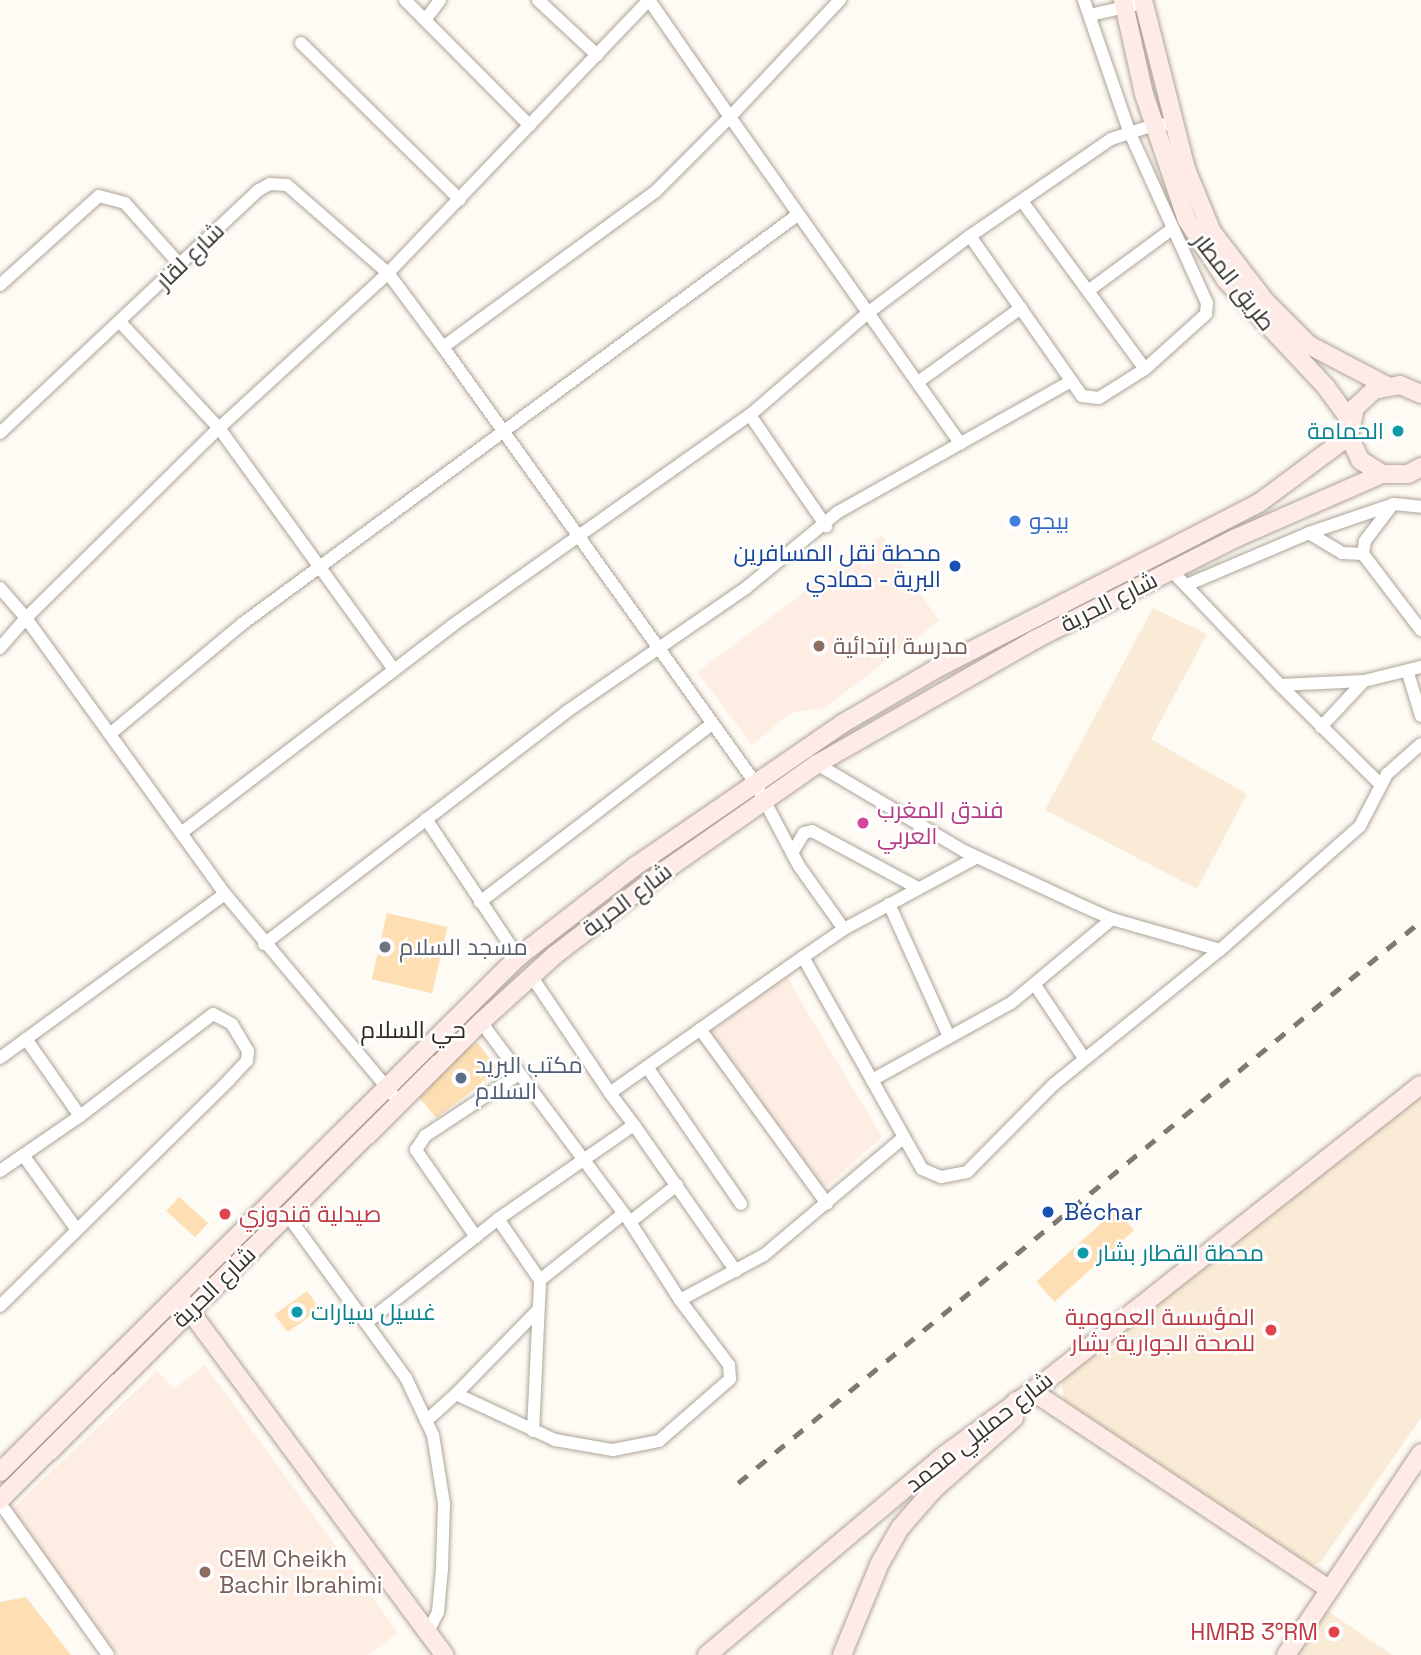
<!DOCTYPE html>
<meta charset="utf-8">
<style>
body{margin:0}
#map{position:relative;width:1421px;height:1655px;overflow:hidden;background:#fefaf4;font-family:"Space Grotesk",Cairo,sans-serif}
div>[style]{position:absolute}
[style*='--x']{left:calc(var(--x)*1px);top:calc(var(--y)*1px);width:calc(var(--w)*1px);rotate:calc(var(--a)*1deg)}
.built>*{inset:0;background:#faebd7}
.education>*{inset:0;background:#feede2}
.building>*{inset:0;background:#fddfb3;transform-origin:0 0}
.roads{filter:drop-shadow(0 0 2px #ada497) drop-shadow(0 0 2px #ada497)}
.street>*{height:12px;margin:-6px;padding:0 6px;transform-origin:6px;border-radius:6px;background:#fff}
.secondary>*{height:18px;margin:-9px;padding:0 9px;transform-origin:9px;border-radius:9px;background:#feeae6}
.rail>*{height:4.5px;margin-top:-2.25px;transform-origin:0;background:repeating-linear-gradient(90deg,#7d7973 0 12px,transparent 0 24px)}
.dots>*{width:19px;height:19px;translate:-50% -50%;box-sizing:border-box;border:4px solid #fff;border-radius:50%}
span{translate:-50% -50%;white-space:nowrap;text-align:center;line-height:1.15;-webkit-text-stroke:5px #fff;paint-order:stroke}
.street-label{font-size:23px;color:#37342e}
.culture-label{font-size:23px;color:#0d838f}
.right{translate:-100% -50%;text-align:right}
.left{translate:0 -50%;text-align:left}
.shop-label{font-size:23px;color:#366cbe}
.transit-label{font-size:23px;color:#164399}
.education-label{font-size:23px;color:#785e54}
.hotel-label{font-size:23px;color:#b23c85}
.worship-label{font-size:23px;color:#5b616d}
.service-label{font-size:23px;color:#4e5e75}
.health-label{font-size:23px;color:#be3a42}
.neighbourhood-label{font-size:24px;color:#2f281e}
</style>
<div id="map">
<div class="built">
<div style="clip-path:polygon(1153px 608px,1207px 634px,1151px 739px,1247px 794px,1197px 889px,1045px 810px)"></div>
<div style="clip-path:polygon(1421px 1091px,1421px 1418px,1320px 1563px,1310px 1565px,1064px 1403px,1062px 1380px,1119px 1335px,1124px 1325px)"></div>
<div style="clip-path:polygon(1325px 1609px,1392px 1655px,1294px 1655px)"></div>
</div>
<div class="education">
<div style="clip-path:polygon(882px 535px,939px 621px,824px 708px,791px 713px,752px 745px,697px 672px)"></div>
<div style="clip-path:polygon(783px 971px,882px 1137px,816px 1196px,693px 1034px)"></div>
<div style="clip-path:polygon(205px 1365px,398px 1633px,368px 1655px,117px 1655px,11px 1510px,157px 1371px,174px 1389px)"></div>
</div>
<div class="building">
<div style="left:387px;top:913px;width:62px;height:68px;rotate:13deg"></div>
<div style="clip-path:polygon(478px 1043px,499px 1071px,436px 1118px,419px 1097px,427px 1091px,424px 1085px,462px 1051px)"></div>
<div style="left:179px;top:1197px;width:39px;height:19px;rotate:42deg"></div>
<div style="left:1116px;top:1210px;width:27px;height:107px;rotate:48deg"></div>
<div style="left:307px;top:1291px;width:22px;height:40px;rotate:54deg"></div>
<div style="clip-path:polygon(26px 1597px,71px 1655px,0 1655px,0 1602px)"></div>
</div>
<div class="roads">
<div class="street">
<div style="--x:405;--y:0;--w:177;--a:45.2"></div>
<div style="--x:538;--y:0;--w:81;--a:43"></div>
<div style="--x:649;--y:0;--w:142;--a:55.3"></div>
<div style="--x:730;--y:117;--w:161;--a:-46.8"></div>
<div style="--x:1090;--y:15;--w:54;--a:-12.8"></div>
<div style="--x:425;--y:20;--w:25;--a:-53"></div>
<div style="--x:301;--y:43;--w:223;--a:44.6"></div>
<div style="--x:1022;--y:201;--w:208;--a:53.8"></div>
<div style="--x:970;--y:236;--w:195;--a:55"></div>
<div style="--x:1082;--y:396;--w:17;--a:7"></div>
<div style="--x:1099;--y:398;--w:54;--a:-32.2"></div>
<div style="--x:1145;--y:369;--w:82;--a:-42"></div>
<div style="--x:1206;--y:314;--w:11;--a:-85"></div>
<div style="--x:1207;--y:303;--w:189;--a:-114.4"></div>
<div style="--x:1129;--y:131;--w:139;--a:-109"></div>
<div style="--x:0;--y:285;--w:133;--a:-42"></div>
<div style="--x:99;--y:196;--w:27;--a:15"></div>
<div style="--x:125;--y:203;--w:83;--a:48.4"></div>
<div style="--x:1088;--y:291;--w:104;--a:-36.4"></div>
<div style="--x:120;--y:322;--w:145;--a:47"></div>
<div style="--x:219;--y:428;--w:299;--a:54.1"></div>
<div style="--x:443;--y:347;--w:263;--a:-36.2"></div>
<div style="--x:655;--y:192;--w:106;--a:-45"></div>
<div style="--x:730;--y:117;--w:400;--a:54.8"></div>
<div style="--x:918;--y:382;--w:127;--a:-35.7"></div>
<div style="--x:750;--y:415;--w:135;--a:55.6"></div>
<div style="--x:0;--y:433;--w:355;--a:-43.2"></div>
<div style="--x:259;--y:190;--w:13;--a:-29"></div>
<div style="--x:270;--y:184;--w:17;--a:3"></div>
<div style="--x:287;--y:185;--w:134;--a:41.1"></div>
<div style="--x:388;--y:273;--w:92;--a:53.4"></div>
<div style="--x:443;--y:347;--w:534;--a:54.38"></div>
<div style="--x:754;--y:781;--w:96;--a:62.1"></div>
<div style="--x:799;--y:866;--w:77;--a:54.5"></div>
<div style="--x:844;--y:929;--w:151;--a:-28.4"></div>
<div style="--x:1393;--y:504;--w:46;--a:127.1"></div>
<div style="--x:1365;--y:541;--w:13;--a:99"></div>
<div style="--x:1363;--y:554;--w:96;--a:52.7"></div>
<div style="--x:1309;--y:533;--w:39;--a:31"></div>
<div style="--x:1342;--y:553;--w:21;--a:3"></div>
<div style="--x:1171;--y:570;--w:158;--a:46.5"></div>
<div style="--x:1280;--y:685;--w:84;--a:-2.7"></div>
<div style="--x:1364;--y:681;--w:59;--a:-13.8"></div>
<div style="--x:1189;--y:584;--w:130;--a:-23"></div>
<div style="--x:1309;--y:533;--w:90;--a:-18.8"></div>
<div style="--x:1394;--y:504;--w:27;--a:6"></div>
<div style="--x:0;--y:588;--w:40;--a:49"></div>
<div style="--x:26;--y:618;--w:40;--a:131"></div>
<div style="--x:1408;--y:673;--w:45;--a:73.2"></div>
<div style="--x:1280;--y:685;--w:142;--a:44.7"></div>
<div style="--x:1321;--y:727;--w:63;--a:-46.9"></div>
<div style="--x:110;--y:734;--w:172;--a:-39.8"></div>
<div style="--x:242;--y:624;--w:688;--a:-36.37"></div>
<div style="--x:817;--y:764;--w:171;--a:30.6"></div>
<div style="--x:964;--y:851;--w:123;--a:24.9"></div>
<div style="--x:1076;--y:903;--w:39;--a:24"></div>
<div style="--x:1112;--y:919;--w:112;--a:16"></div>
<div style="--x:1220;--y:950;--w:187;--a:-41.5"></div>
<div style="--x:1360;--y:826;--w:59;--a:-62.6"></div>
<div style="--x:1387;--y:774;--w:45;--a:-41.4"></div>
<div style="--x:426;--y:819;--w:166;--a:56.3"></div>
<div style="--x:181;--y:833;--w:342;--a:-37.4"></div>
<div style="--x:453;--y:625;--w:364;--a:-35.3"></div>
<div style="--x:750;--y:415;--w:157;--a:-40.9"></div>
<div style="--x:869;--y:312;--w:126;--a:-37"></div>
<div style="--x:970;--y:236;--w:171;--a:-34.5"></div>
<div style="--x:1111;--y:139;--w:45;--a:-18"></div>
<div style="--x:1154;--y:125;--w:20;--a:-3"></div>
<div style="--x:792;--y:853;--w:23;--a:-59"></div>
<div style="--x:804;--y:833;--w:8;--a:-14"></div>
<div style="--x:812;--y:831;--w:120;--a:28.3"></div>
<div style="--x:480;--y:902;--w:291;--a:-37.5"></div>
<div style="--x:889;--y:904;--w:146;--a:65.7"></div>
<div style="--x:844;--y:929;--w:50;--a:145.7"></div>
<div style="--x:803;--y:957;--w:233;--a:60.7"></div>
<div style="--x:917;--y:1160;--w:10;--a:61"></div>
<div style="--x:922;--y:1169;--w:21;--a:23"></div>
<div style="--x:941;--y:1177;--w:26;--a:-11"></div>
<div style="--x:967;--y:1172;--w:122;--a:-45.3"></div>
<div style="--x:1053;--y:1085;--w:215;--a:-39"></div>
<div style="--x:264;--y:944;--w:384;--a:-37.5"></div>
<div style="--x:569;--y:710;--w:216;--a:-34.6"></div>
<div style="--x:747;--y:587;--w:118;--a:-39.5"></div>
<div style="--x:838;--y:512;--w:266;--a:-29.3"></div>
<div style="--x:532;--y:977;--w:140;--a:56.1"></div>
<div style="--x:610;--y:1093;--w:236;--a:-35.2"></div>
<div style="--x:1035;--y:985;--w:88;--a:56.1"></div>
<div style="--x:481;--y:1022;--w:249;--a:53.3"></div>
<div style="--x:630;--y:1222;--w:93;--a:57.3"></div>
<div style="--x:680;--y:1300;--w:95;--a:-28.2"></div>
<div style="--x:764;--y:1255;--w:182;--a:-40.1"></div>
<div style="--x:700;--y:1029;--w:216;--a:54"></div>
<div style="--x:0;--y:1058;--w:278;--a:-36.1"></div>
<div style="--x:647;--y:1067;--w:166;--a:55.5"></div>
<div style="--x:872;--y:1080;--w:159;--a:-29"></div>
<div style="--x:1011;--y:1003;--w:131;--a:-39.7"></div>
<div style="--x:399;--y:1102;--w:271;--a:-129.9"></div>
<div style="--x:225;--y:894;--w:340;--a:-125.8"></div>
<div style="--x:26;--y:618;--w:271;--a:-44.6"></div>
<div style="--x:219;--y:428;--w:229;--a:-42.5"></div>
<div style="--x:388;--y:273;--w:376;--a:-46.3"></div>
<div style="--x:634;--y:1125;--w:178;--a:55.1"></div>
<div style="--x:23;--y:1155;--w:92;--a:54.2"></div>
<div style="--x:0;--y:1171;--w:97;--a:-34.5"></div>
<div style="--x:80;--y:1116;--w:94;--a:-125"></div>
<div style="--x:288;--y:1216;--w:132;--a:53.9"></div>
<div style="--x:366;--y:1323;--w:168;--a:-38.2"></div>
<div style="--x:498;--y:1219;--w:165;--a:-34.7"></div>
<div style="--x:634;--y:1125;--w:40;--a:-127"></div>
<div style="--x:498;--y:1219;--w:74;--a:55.5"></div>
<div style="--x:540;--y:1280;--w:106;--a:-38.5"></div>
<div style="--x:630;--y:1222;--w:60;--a:-38.2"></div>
<div style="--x:476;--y:1237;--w:106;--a:-124.6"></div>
<div style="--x:416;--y:1150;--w:17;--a:-57"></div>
<div style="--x:425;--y:1136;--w:113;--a:-33.4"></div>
<div style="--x:0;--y:1306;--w:322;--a:-44.6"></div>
<div style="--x:229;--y:1080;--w:26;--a:-47"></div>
<div style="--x:247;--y:1061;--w:10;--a:-84"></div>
<div style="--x:248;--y:1051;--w:31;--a:-121"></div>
<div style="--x:232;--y:1024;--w:21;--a:-152"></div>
<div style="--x:213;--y:1014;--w:168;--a:142.5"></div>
<div style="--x:538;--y:1310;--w:117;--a:134.3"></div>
<div style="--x:456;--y:1394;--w:109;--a:24.9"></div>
<div style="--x:555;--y:1440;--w:59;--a:9.8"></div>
<div style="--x:613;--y:1450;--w:47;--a:-11.1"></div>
<div style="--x:659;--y:1441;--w:94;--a:-41.1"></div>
<div style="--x:730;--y:1379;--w:14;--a:-94"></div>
<div style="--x:729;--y:1365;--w:81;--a:-127"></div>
<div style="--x:366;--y:1323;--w:68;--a:54"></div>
<div style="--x:406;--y:1378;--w:63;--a:64.7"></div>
<div style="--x:433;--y:1435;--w:70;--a:80.9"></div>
<div style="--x:444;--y:1504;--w:65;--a:91.8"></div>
<div style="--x:442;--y:1569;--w:43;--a:95.3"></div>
<div style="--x:438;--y:1612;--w:25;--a:117"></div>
<div style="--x:426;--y:1421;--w:40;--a:-42"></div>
<div style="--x:533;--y:1431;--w:151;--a:-87.3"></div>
<div style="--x:0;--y:1503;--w:186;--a:54.6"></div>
</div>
<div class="secondary">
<div style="--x:1123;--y:0;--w:96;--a:77.4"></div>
<div style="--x:1144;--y:94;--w:133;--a:71.2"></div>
<div style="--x:1187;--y:220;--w:72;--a:57"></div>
<div style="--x:1226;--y:280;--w:146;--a:46.9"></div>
<div style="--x:1326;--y:387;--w:41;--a:54"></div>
<div style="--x:1143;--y:0;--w:174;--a:75.7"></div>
<div style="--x:1186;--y:169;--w:68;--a:67.6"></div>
<div style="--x:1212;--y:232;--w:88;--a:52.4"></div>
<div style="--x:1266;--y:302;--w:61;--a:45"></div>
<div style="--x:1309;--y:345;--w:88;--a:27.7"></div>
<div style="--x:1421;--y:394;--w:23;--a:-157"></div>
<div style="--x:1400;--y:385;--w:26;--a:169"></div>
<div style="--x:1374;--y:390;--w:26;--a:137"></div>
<div style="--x:1355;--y:408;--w:29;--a:102"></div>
<div style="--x:1349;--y:436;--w:26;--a:65"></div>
<div style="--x:1360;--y:460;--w:26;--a:32"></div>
<div style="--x:1382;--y:474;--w:26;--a:0"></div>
<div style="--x:1408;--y:474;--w:15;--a:-28"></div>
<div style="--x:184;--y:1303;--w:438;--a:53.5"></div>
<div style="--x:1032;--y:1391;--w:358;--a:33.7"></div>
<div style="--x:0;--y:1472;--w:730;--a:-44.83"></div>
<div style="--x:518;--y:957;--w:147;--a:-37.8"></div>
<div style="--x:634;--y:867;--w:252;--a:-34.5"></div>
<div style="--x:842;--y:724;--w:107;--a:-30.4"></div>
<div style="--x:934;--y:670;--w:365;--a:-27.2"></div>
<div style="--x:1259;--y:503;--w:112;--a:-36.7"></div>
<div style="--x:0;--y:1500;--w:678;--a:-44.82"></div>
<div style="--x:481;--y:1022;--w:100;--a:-42.2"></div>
<div style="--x:555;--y:955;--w:141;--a:-37.5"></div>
<div style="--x:667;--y:869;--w:183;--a:-35"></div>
<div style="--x:817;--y:764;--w:250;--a:-29.7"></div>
<div style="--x:1034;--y:640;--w:226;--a:-26.8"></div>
<div style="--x:1236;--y:538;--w:159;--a:-23.7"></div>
<div style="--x:707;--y:1655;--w:312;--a:-40.1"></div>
<div style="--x:946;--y:1454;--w:125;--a:-36.2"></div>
<div style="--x:1047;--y:1380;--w:476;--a:-38.3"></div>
<div style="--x:842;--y:1655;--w:100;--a:-67.6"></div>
<div style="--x:880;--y:1563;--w:40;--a:-60.3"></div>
<div style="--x:900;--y:1528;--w:50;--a:-49"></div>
<div style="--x:933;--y:1490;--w:108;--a:-41.6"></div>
<div style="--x:1014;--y:1418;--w:17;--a:-83"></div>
<div style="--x:1286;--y:1655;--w:243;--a:-56.2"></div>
</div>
</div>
<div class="rail">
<div style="--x:738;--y:1483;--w:884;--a:-39.45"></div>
</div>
<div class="dots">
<div style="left:1398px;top:431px;background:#0f9aa8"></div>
<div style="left:1015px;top:521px;background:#3f7fe0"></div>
<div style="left:955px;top:566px;background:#1a4fb4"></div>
<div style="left:819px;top:646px;background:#8d6e63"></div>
<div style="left:863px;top:823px;background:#d1479c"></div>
<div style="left:385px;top:947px;background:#6b7280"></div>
<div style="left:461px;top:1078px;background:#5c6f8a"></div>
<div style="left:1048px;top:1212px;background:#1a4fb4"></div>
<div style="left:225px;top:1214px;background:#e0444e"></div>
<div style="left:1083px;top:1253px;background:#0f9aa8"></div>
<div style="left:297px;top:1312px;background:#0f9aa8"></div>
<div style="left:1271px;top:1330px;background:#e0444e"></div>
<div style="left:205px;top:1572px;background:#8d6e63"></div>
<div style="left:1334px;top:1632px;background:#e0444e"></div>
</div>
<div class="street-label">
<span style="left:190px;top:256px;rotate:-44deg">شارع لقار</span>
<span style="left:1234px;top:282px;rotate:52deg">طريق المطار</span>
<span style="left:1109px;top:602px;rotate:-27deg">شارع الحرية</span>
<span style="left:627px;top:900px;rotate:-37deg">شارع الحرية</span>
<span style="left:214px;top:1287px;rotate:-44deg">شارع الحرية</span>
<span style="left:979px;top:1432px;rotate:-38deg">شارع حمليلي محمد</span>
</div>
<div class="culture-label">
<span class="right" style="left:1384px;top:431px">الحمامة</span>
<span class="left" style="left:1097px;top:1253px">محطة القطار بشار</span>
<span class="left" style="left:311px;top:1312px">غسيل سيارات</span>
</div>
<div class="shop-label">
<span class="left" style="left:1029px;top:521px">بيجو</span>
</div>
<div class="transit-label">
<span class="right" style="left:941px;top:566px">محطة نقل المسافرين<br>البرية - حمادي</span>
<span class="left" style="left:1064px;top:1212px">Béchar</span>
</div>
<div class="education-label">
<span class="left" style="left:833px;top:646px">مدرسة ابتدائية</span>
<span class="left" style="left:219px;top:1572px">CEM Cheikh<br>Bachir Ibrahimi</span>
</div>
<div class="hotel-label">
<span class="left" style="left:877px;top:823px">فندق المغرب<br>العربي</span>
</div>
<div class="worship-label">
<span class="left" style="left:399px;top:947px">مسجد السلام</span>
</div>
<div class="service-label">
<span class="left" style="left:475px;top:1078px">مكتب البريد<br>السلام</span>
</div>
<div class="health-label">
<span class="left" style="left:239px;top:1214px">صيدلية قندوزي</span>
<span class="right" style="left:1255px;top:1330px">المؤسسة العمومية<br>للصحة الجوارية بشار</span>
<span class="right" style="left:1318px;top:1632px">HMRB 3°RM</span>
</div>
<div class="neighbourhood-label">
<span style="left:413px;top:1030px">حي السلام</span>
</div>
</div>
